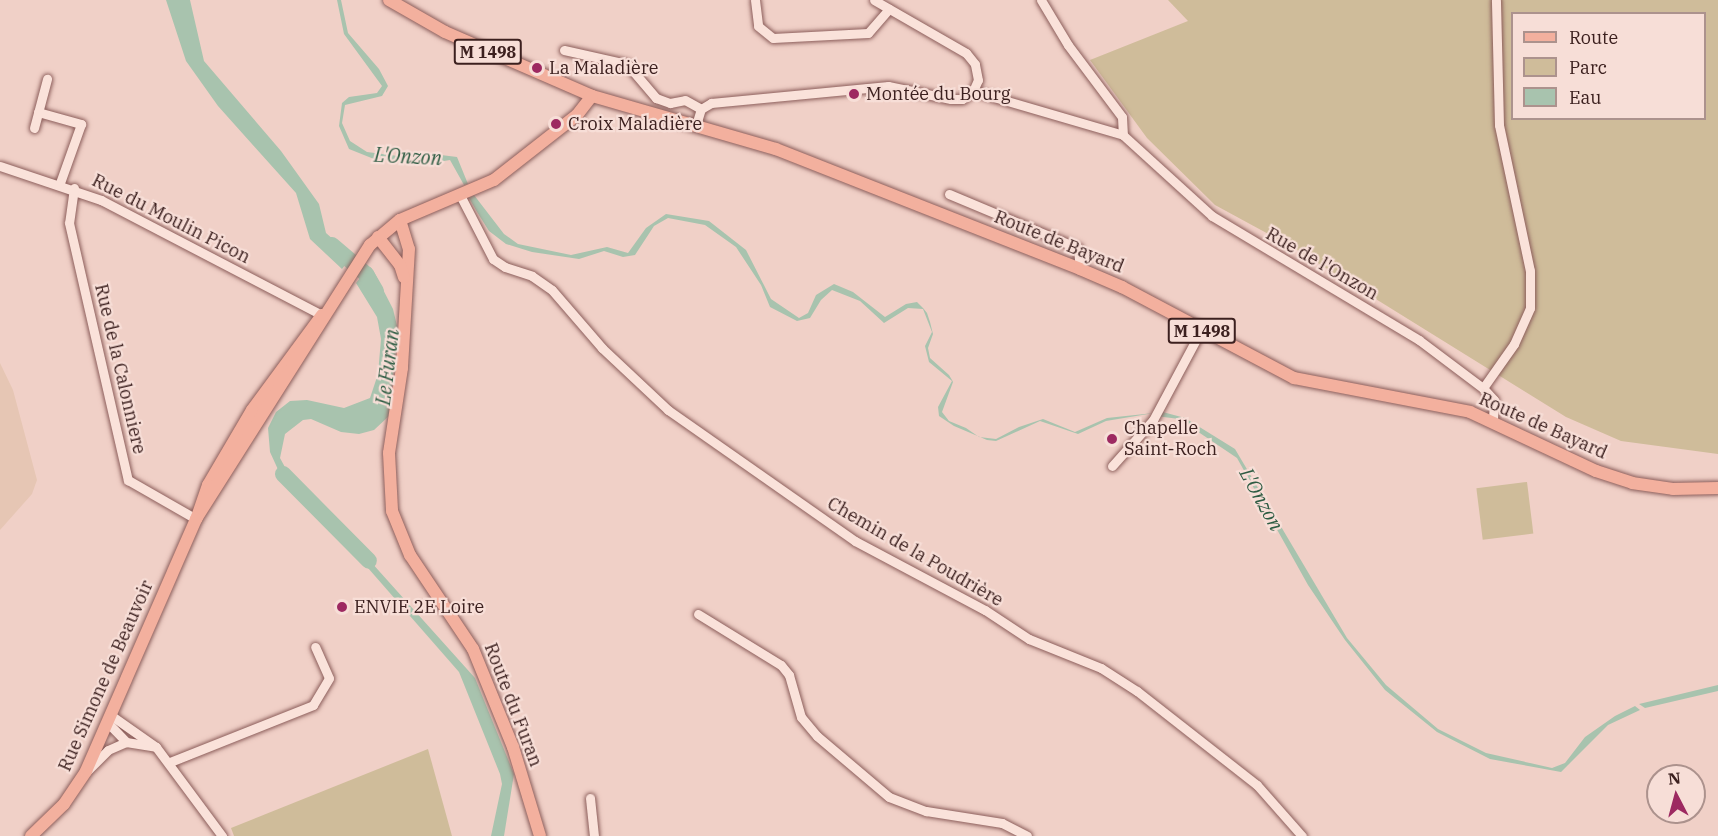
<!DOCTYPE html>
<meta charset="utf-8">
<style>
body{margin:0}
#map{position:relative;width:1718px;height:836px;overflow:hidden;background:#f0d0c7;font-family:"IBM Plex Serif",serif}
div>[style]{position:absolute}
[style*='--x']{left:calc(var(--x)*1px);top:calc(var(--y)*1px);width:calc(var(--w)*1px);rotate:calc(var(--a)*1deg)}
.farmland>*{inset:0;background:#e6c6b4}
.green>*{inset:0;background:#cfbc9a;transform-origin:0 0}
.water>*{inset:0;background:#a8c3ae}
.river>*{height:16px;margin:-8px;padding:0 8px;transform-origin:8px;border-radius:8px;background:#a8c3ae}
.roads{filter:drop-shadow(0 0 2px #8c5e5b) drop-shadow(0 0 2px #8c5e5b)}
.minor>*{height:9px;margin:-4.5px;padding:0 4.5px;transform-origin:4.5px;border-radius:4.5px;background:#fae2da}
.major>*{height:12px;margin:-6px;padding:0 6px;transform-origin:6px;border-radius:6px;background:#f3b09e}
.dots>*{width:16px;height:16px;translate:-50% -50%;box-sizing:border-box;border:3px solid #f7ded7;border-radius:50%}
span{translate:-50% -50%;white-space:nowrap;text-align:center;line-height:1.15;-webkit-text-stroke:4.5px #f7ded7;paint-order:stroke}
.shield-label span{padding:2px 4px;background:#f7ded7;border:2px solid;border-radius:4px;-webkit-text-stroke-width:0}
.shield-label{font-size:16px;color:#3c201f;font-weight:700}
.poi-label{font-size:18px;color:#3c201f}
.left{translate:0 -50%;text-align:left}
.street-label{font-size:18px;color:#3c201f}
.water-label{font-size:20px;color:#2e5c43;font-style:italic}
.legend{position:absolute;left:1511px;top:12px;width:195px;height:108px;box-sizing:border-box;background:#f7ded7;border:2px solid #ac928d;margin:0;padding:8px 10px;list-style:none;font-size:18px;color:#3c201f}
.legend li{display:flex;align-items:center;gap:12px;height:30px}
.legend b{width:30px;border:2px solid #ac928d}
.north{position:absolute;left:1646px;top:764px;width:60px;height:60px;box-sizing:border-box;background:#f7ded7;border:2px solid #ac928d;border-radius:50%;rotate:354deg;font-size:16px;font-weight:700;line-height:24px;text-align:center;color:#3c201f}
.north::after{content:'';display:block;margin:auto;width:21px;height:27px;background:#9d2961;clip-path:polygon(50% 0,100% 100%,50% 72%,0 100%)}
</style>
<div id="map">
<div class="farmland">
<div style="clip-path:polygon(0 363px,13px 390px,37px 480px,32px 494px,0 530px)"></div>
</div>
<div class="green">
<div style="clip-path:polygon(evenodd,1168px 0,1718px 0,1718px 454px,1621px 441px,1566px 417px,1292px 247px,1215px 205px,1147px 138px,1090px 60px,1188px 21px,1168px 0,1512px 14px,1704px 14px,1704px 118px,1512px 118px,1512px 14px)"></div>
<div style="left:1527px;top:482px;width:52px;height:51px;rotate:83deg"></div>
<div style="clip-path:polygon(428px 749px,452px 836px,234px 836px,231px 828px)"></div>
</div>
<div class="water">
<div style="clip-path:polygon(166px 0,190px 0,204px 61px,281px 151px,319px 204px,326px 233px,352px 256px,342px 269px,310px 239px,296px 193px,218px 106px,186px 61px)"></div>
<div style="clip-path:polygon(337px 0,341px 0,348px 33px,379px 69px,388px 86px,382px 96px,345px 105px,342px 123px,350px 141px,367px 152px,429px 160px,441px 155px,457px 157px,468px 184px,464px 185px,450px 160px,432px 163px,374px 159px,349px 149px,339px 126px,342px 103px,349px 97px,377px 93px,382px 86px,344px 34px)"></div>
<div style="clip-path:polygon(474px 195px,504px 234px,518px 244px,571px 255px,607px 247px,628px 253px,646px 228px,666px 214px,709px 221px,746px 250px,771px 299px,799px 318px,808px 313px,816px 295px,834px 284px,853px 292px,885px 317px,906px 304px,917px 302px,923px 308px,927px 313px,930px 322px,933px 334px,928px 348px,930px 358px,949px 375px,952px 380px,953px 382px,942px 412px,949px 421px,966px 428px,979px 437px,996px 439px,1019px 427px,1043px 419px,1075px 432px,1107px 418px,1154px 413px,1106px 421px,1078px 434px,1040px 421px,996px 441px,987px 440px,954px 426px,939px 416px,938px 407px,952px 381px,929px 362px,925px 346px,932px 332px,923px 309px,908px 308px,884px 323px,860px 301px,832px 290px,821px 300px,810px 318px,797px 321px,770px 307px,761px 285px,736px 247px,705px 225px,668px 218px,654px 226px,635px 255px,623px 257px,604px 251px,579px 259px,532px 252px,506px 244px,489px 231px,477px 212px,469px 198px)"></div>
<div style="clip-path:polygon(366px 270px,374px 272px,393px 309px,398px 330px,389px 416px,374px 430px,359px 434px,341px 432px,311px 419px,303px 420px,285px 434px,280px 458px,299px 493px,362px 552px,475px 678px,514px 774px,504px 836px,491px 836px,502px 784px,500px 774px,459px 672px,347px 544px,286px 487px,270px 452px,268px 428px,276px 412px,290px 401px,307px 400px,344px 408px,370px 398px,378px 374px,381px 339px,377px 317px,356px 283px)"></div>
<div style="clip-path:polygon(1159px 411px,1185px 418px,1235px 449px,1347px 638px,1386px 685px,1438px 729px,1486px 753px,1552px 768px,1565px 763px,1585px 737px,1615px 716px,1635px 706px,1640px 710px,1608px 725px,1561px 772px,1490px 759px,1437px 732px,1385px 690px,1345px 640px,1308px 585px,1237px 458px,1179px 419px,1156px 416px)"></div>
<div style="clip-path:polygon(1718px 685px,1718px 691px,1645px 708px,1639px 704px)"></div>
</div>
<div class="river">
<div style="--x:332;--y:245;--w:45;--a:40.5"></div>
<div style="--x:366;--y:274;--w:20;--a:60"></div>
<div style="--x:283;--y:474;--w:122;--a:45.3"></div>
</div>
<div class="roads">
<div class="minor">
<div style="--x:755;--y:0;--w:26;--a:83"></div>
<div style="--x:758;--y:26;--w:19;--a:39"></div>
<div style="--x:773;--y:38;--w:95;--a:-3"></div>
<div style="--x:868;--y:33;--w:32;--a:-49"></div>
<div style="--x:1041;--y:0;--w:52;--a:59"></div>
<div style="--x:1068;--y:45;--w:90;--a:53.1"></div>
<div style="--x:1122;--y:117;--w:18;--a:87"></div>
<div style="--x:564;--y:50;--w:65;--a:12.5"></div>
<div style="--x:627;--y:64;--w:45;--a:49.5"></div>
<div style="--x:656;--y:98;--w:15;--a:20"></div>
<div style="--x:670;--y:103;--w:15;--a:-11"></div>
<div style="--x:685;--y:100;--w:18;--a:29"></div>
<div style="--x:973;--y:91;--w:156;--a:16.3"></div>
<div style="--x:1123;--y:135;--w:120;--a:42.3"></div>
<div style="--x:1212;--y:216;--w:241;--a:30.9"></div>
<div style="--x:1419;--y:340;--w:80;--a:36.9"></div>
<div style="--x:1483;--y:388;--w:16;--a:47"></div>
<div style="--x:1494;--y:400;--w:21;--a:93"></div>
<div style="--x:38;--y:112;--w:45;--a:15.6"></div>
<div style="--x:81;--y:124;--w:63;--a:109.6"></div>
<div style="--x:696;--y:125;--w:17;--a:-73"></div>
<div style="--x:701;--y:109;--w:12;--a:-31"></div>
<div style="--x:711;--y:103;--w:178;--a:-5.5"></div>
<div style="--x:888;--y:86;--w:64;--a:11.7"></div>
<div style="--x:951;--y:99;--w:11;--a:0"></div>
<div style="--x:962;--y:99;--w:14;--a:-36"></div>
<div style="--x:973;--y:91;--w:12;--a:-66"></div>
<div style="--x:978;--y:80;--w:16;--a:-101"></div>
<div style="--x:975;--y:64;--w:14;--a:-129"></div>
<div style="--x:966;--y:53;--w:106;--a:-150.1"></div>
<div style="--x:34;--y:128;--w:51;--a:-75.1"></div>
<div style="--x:0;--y:166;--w:107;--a:18.6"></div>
<div style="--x:101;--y:200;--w:249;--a:27.5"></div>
<div style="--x:74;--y:188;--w:35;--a:98"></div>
<div style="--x:69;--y:223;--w:264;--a:77.1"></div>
<div style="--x:128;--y:480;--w:78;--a:29.8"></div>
<div style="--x:949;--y:194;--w:140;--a:22.7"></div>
<div style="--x:1078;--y:248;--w:21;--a:85"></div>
<div style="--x:460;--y:195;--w:72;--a:62.7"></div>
<div style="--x:493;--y:259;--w:14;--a:34"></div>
<div style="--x:505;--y:267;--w:28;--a:18"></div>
<div style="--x:532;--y:276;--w:24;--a:35"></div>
<div style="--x:552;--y:290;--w:77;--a:49.2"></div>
<div style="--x:602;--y:348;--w:91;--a:43.2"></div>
<div style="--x:668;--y:410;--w:228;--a:35"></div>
<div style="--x:855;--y:541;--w:147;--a:28"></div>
<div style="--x:985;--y:610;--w:53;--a:33.4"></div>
<div style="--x:1029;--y:639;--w:78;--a:21.9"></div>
<div style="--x:1101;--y:668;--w:43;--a:32.6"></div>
<div style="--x:1137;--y:691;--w:152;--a:38.1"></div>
<div style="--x:1257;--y:785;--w:68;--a:48.6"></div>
<div style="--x:1483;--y:388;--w:54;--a:-54.8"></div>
<div style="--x:1514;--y:344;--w:39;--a:-66"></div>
<div style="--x:1530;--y:308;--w:37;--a:-90"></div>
<div style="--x:1530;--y:271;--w:149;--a:-102"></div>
<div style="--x:1499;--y:125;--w:125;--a:-91.4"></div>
<div style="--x:1112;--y:466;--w:62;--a:-48.3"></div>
<div style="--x:1153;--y:420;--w:102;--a:-61.9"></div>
<div style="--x:698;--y:614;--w:97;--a:31.6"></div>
<div style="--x:781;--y:665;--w:13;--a:51"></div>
<div style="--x:789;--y:675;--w:44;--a:74.1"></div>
<div style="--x:801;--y:717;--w:25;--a:50"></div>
<div style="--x:817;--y:736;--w:94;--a:40.3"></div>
<div style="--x:889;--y:797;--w:40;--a:21"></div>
<div style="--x:926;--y:811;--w:77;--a:9"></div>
<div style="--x:1002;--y:823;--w:28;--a:27"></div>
<div style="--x:107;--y:722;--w:28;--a:46"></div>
<div style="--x:156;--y:747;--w:111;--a:53.4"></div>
<div style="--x:170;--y:762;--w:154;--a:-21.7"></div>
<div style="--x:313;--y:705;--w:31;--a:-59"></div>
<div style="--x:329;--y:678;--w:34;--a:-114"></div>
<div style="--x:88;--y:770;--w:28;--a:-45"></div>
<div style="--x:108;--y:750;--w:20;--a:-24"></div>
<div style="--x:126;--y:742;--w:30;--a:9"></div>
<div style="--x:156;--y:747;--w:57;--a:-144.9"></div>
<div style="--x:590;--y:798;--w:38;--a:84"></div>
</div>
<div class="major">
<div style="--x:389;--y:0;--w:64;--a:29.7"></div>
<div style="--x:445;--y:32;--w:160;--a:23.5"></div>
<div style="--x:592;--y:96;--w:191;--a:16.1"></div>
<div style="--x:776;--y:149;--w:327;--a:21.5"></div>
<div style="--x:1080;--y:269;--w:46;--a:23.2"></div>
<div style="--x:1122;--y:287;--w:195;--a:27.9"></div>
<div style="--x:1294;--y:378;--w:179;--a:10.9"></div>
<div style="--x:1470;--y:412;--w:139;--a:25.1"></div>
<div style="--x:1596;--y:471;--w:38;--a:18"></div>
<div style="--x:1632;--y:483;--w:41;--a:8.3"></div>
<div style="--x:1673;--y:489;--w:45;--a:-1.3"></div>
<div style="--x:400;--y:220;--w:30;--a:73"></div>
<div style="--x:409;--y:249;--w:119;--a:93.4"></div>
<div style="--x:402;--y:368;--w:86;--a:98.7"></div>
<div style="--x:389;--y:453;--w:58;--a:87"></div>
<div style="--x:392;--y:511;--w:48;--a:67.8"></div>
<div style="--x:410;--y:555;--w:113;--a:56.2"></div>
<div style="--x:473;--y:649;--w:106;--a:67.8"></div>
<div style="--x:513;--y:747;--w:93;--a:73.1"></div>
<div style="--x:378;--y:237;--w:36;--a:52"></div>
<div style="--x:400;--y:265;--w:13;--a:72"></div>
<div style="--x:322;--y:315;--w:118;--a:126.4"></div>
<div style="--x:252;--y:410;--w:87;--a:120.4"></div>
<div style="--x:208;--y:485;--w:36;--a:109"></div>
<div style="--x:196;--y:519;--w:325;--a:-57.6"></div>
<div style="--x:370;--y:245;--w:39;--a:-40"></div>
<div style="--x:400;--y:220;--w:102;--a:-23.1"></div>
<div style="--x:494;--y:180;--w:105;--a:-38.1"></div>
<div style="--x:577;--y:115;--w:24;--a:-52"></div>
<div style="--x:31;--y:836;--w:46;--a:-44.1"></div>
<div style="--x:64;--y:804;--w:40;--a:-56"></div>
<div style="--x:86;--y:771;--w:275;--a:-66.4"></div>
</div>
</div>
<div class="dots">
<div style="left:537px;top:68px;background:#9d2961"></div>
<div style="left:854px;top:94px;background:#9d2961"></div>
<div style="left:556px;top:124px;background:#9d2961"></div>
<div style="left:1112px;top:439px;background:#9d2961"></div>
<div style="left:342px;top:607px;background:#9d2961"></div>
</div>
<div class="shield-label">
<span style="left:488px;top:52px">M 1498</span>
<span style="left:1202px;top:331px">M 1498</span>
</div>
<div class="poi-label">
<span class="left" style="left:549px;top:68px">La Maladière</span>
<span class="left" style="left:866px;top:94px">Montée du Bourg</span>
<span class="left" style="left:568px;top:124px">Croix Maladière</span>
<span class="left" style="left:1124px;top:439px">Chapelle<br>Saint-Roch</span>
<span class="left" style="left:354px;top:607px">ENVIE 2E Loire</span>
</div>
<div class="street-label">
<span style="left:171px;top:219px;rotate:27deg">Rue du Moulin Picon</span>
<span style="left:1059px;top:242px;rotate:22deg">Route de Bayard</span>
<span style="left:1322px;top:264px;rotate:30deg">Rue de l'Onzon</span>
<span style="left:120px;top:369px;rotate:77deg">Rue de la Calonniere</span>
<span style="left:1543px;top:426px;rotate:24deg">Route de Bayard</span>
<span style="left:915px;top:552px;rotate:30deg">Chemin de la Poudrière</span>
<span style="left:106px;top:676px;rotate:-66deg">Rue Simone de Beauvoir</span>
<span style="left:513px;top:705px;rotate:69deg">Route du Furan</span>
</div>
<div class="water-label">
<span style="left:408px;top:156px;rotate:3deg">L'Onzon</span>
<span style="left:387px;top:367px;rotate:-83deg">Le Furan</span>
<span style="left:1262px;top:499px;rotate:61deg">L'Onzon</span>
</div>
<ul class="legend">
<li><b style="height:8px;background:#f3b09e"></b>Route</li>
<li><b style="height:16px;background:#cfbc9a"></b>Parc</li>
<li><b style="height:16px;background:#a8c3ae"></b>Eau</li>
</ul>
<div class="north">N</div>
</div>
